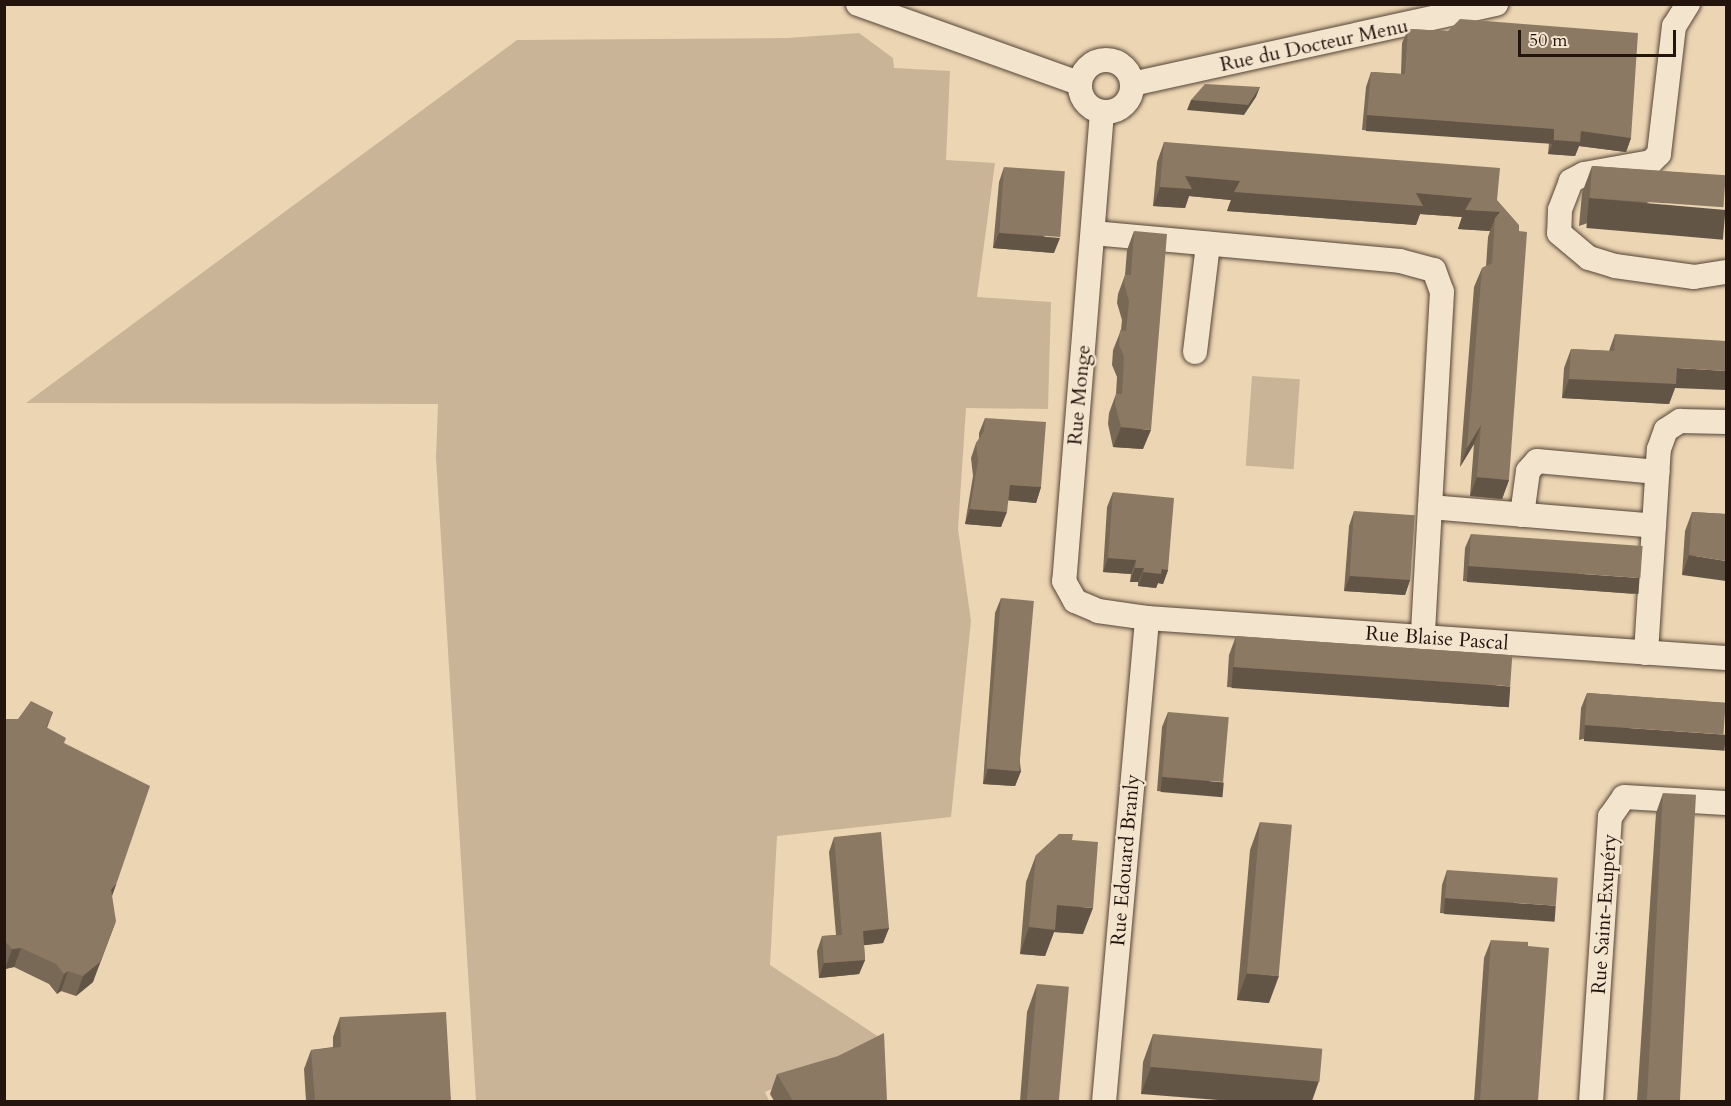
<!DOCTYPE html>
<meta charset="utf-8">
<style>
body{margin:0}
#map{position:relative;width:1731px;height:1106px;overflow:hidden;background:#ecd5b3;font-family:Cardo,serif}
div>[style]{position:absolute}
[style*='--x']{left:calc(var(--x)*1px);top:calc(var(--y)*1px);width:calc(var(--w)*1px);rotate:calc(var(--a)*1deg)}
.green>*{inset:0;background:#cab497;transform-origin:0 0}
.roads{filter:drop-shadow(0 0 2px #554537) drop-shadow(0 0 2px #554537)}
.street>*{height:24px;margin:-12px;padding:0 12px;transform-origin:12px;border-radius:12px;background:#f3e4ce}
.street>.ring{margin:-12px;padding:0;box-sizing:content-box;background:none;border:24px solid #f3e4ce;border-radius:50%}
.wall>*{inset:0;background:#786856}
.shaded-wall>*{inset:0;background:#625546;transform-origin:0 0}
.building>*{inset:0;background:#8c7964;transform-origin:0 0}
span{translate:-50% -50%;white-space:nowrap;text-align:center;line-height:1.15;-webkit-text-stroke:4.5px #f3e4ce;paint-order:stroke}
.street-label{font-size:20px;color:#23150e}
.frame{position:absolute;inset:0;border:6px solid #23150e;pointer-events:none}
.scale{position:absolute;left:1518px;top:30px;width:158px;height:27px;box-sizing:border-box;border:3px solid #23150e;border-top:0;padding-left:8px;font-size:18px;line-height:21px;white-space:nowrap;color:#23150e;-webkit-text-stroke:4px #f3e4ce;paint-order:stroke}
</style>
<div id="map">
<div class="green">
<div style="clip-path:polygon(859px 33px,893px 58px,894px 68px,950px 71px,946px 160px,995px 163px,977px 297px,1051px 302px,1048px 409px,966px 408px,958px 529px,971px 621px,951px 817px,777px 836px,770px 965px,885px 1041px,765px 1092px,769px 1101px,476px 1101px,436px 458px,438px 404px,26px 403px,517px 40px,787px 38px)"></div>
<div style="left:1252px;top:376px;width:48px;height:90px;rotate:4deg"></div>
</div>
<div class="roads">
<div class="street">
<div style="--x:858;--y:4;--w:235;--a:19.7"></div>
<div style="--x:1688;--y:4;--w:26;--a:122"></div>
<div style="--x:1674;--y:26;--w:129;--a:96.7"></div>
<div style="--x:1659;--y:154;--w:11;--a:135"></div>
<div style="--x:1651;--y:162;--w:68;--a:169.8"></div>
<div style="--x:1584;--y:174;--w:15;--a:152"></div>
<div style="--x:1571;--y:181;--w:31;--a:111"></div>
<div style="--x:1560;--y:210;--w:23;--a:92"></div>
<div style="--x:1559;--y:233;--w:39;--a:40"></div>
<div style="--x:1589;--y:258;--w:27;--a:17"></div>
<div style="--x:1615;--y:266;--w:80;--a:7.9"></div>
<div style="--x:1694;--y:277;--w:32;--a:-9"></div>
<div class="ring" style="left:1080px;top:60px;width:28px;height:28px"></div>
<div style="--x:1132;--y:84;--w:373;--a:-12.4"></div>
<div style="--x:1102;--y:112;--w:471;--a:94.6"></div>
<div style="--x:1064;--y:581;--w:23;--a:61"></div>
<div style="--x:1075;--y:601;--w:25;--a:23"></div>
<div style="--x:1098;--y:611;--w:49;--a:8.1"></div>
<div style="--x:1147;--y:618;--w:580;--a:3.95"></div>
<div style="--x:1093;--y:233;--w:308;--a:5.2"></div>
<div style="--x:1400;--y:261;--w:35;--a:15"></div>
<div style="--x:1434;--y:270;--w:23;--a:70"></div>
<div style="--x:1442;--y:292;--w:346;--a:93.2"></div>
<div style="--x:1195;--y:352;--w:109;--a:-83.1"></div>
<div style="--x:1430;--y:507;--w:225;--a:4.8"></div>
<div style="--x:1522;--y:515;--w:44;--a:-82.2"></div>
<div style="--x:1528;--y:471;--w:13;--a:-48"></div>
<div style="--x:1537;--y:461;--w:121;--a:5.2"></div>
<div style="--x:1646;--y:653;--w:204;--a:-86.4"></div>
<div style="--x:1659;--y:449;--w:20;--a:-70"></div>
<div style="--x:1666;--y:430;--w:17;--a:-33"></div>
<div style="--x:1680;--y:421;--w:46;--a:1.2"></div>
<div style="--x:1104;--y:1102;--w:486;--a:-84.9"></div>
<div style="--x:1591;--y:1102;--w:286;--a:-86.2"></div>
<div style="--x:1610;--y:817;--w:24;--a:-55"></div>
<div style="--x:1624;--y:797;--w:102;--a:3.4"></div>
</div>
</div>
<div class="wall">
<div style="clip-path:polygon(1408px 29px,1448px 31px,1631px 138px,1626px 152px,1579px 146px,1575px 156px,1548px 154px,1549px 143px,1362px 130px,1366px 87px,1371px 72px,1401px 74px,1402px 43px)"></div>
<div style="clip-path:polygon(1164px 142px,1497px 200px,1509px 480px,1502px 499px,1470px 496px,1474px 444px,1460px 467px,1474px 287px,1482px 268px,1486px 266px,1488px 237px,1490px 231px,1458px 229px,1462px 217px,1420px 214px,1416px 225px,1227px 211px,1231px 200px,1189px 196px,1185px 208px,1153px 206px,1157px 162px)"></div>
<div style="clip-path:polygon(1592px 166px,1726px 176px,1579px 226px,1582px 193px)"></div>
<div style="clip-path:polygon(1004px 167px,1054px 253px,993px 248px,999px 182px)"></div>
<div style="clip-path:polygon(1134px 231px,1143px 449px,1113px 447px,1108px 424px,1109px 413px,1116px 394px,1117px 377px,1112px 365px,1113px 350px,1121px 330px,1122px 320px,1117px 303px,1118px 294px,1125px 275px,1127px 250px)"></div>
<div style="clip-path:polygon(1615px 334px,1675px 388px,1669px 404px,1562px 398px,1564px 368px,1571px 349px,1609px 351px)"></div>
<div style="clip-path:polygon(985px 418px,1041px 487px,1036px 503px,1008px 500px,1001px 527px,965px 524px,973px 476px,971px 458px,976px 443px,979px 439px,979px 433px)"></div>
<div style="clip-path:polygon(1113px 492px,1168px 570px,1163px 584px,1158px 583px,1156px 588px,1138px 586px,1138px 582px,1130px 582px,1131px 574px,1103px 572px,1107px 507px)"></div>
<div style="clip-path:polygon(1354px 511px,1410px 580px,1405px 595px,1344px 591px,1349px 526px)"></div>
<div style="clip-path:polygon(1692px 512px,1726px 514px,1682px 575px,1685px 531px)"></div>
<div style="clip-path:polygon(1471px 534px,1635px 594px,1463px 581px,1465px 548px)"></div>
<div style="clip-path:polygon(1001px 598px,1021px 771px,1015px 786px,983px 784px,995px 613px)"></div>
<div style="clip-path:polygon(1236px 636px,1510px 688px,1503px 707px,1227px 687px,1229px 655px)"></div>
<div style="clip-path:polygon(1587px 693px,1726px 703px,1579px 740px,1581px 708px)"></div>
<div style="clip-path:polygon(53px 712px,47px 728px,64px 743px,112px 897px,93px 982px,76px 996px,61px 991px,57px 994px,49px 984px,14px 967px,5px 969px,4px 719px,18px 719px)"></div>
<div style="clip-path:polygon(1168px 712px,1219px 796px,1157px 791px,1162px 727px)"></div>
<div style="clip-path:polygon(1663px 793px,1675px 1101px,1637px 1101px,1656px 813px)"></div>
<div style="clip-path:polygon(1260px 822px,1269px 1003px,1237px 1000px,1250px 850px)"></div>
<div style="clip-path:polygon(834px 837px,889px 928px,883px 943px,864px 945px,865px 960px,859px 974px,819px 978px,817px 951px,822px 936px,836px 935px,829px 852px)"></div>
<div style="clip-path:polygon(1072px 840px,1083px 934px,1054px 932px,1045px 956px,1020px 954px,1026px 882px,1036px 855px)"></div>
<div style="clip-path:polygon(1447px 870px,1550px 920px,1440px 913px,1442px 885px)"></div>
<div style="clip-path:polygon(1491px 940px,1538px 1101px,1474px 1101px,1484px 958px)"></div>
<div style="clip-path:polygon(1037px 984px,1059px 1101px,1020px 1101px,1027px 1012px)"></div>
<div style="clip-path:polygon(340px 1017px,451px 1101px,306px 1101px,304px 1069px,311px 1050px,333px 1047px,333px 1037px)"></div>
<div style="clip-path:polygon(1153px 1034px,1319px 1081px,1141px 1094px,1143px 1062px)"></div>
<div style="clip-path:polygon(777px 1074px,887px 1101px,774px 1101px,770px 1094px)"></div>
</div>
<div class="shaded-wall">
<div style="clip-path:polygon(1260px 87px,1256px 97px,1244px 115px,1187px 110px,1191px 100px)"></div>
<div style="left:1367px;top:115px;width:188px;height:16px;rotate:4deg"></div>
<div style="clip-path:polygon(1581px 131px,1631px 138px,1626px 152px,1579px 146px,1575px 156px,1548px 154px,1554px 140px)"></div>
<div style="clip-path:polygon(1185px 176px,1416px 193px,1472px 198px,1501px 212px,1495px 218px,1490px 231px,1458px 229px,1462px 217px,1420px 214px,1416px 225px,1227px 211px,1231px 200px,1189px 196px,1185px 208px,1153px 206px,1160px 187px)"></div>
<div style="left:1589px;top:198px;width:137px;height:30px;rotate:5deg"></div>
<div style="clip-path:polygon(999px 233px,1060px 238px,1054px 253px,993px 248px)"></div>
<div style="clip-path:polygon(1677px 368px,1726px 371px,1726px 390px,1675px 388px,1669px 404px,1562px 398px,1569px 379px)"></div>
<div style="clip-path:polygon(1481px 425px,1474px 444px,1460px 467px,1467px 448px)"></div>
<div style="clip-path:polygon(1121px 427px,1151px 430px,1143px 449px,1113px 447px)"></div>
<div style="clip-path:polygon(1477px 477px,1509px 480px,1502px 499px,1470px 496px)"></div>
<div style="clip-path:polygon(1010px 485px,1041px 487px,1036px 503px,1004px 500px)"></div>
<div style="clip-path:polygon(970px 509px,1007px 512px,1001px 527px,965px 524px)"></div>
<div style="clip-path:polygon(1689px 555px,1726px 561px,1726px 581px,1682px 575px)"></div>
<div style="clip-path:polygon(1108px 558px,1136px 560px,1131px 574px,1103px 572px)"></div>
<div style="left:1468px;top:566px;width:172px;height:16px;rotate:4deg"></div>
<div style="clip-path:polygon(1135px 568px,1144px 568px,1138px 582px,1130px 582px)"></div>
<div style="clip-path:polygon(1162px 569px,1168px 570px,1163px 584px,1158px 583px,1156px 588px,1138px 586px,1143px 572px)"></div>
<div style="clip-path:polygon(1350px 576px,1410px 580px,1405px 595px,1344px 591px)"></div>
<div style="left:1233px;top:667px;width:278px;height:21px;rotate:4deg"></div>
<div style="left:1585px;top:725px;width:141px;height:16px;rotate:4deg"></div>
<div style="clip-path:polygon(988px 769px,1021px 771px,1015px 786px,983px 784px)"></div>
<div style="left:1162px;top:777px;width:62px;height:15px;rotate:5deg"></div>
<div style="clip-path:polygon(117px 882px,110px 902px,111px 889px)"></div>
<div style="left:1445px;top:898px;width:111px;height:16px;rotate:4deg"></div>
<div style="clip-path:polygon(1057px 905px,1093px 908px,1083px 934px,1054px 932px,1045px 956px,1020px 954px,1029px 927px)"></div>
<div style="clip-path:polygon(116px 921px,93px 982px,76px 996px,83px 976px)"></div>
<div style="clip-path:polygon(889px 928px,883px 943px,858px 946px,863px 931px)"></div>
<div style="clip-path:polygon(21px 948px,14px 967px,5px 969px,12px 949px)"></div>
<div style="clip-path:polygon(865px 960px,859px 974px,819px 978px,824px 963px)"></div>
<div style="clip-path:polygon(68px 971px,61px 991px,57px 994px,64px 974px)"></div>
<div style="clip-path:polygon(1247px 973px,1279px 976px,1269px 1003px,1237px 1000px)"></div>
<div style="clip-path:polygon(1151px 1067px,1319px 1081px,1312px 1101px,1231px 1101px,1141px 1094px)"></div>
</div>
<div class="building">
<div style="clip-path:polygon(1460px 19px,1638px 33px,1631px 138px,1581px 131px,1580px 142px,1554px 140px,1554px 129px,1367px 115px,1371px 72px,1405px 74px,1408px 29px,1448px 31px)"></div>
<div style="clip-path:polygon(1205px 84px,1260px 87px,1248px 105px,1191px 100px)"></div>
<div style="clip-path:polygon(1164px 142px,1500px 168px,1497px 200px,1519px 225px,1519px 231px,1527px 232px,1509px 480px,1477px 477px,1481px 425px,1467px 448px,1482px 268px,1492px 263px,1495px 218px,1501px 212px,1465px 210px,1472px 198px,1416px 193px,1423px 206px,1234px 192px,1240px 181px,1185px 176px,1192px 189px,1160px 187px)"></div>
<div style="left:1592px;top:166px;width:134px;height:32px;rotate:4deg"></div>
<div style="left:1004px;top:167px;width:61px;height:66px;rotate:4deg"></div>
<div style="clip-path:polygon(1134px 231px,1167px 234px,1151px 430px,1121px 427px,1115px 404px,1116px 394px,1122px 394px,1124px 357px,1119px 345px,1120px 330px,1126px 331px,1129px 301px,1124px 283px,1125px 275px,1131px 275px)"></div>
<div style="clip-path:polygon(1615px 334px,1726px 341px,1726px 371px,1677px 368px,1676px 384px,1569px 379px,1571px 349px,1614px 351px)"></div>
<div style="clip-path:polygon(985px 418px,1046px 422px,1041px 487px,1010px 485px,1007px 512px,970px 509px,978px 461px,976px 443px,984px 431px)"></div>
<div style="clip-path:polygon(1113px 492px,1174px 498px,1168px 570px,1162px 569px,1161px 574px,1143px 572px,1144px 568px,1135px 568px,1136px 560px,1108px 558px)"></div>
<div style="left:1354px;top:511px;width:61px;height:65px;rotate:4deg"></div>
<div style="clip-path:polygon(1692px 512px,1726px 514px,1726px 561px,1689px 555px)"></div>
<div style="left:1471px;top:534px;width:172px;height:32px;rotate:4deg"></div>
<div style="left:1001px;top:598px;width:33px;height:171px;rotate:5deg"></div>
<div style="left:1236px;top:636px;width:277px;height:31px;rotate:4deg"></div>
<div style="left:1587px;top:693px;width:139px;height:32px;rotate:4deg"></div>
<div style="clip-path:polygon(31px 701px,53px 712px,46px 727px,66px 738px,64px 743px,150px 786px,117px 882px,111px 889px,116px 921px,100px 962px,83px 976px,68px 971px,64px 974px,56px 964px,21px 948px,12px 949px,4px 940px,4px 719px,18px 719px)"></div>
<div style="left:1168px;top:712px;width:61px;height:65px;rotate:5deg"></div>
<div style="left:1663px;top:793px;width:33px;height:309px;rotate:3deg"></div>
<div style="left:1260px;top:822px;width:32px;height:152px;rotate:5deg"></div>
<div style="clip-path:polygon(881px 832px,889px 928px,863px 931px,865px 960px,824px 963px,822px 936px,842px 935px,834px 837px)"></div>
<div style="clip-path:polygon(1059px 834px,1073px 834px,1072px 840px,1098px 842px,1093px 908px,1057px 905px,1055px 930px,1029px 927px,1036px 855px)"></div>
<div style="left:1447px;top:870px;width:111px;height:28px;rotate:4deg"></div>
<div style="clip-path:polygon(1491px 940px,1528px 942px,1528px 946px,1549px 948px,1538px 1101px,1480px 1101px)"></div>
<div style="left:1037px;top:984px;width:32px;height:117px;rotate:5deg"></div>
<div style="clip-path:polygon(446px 1012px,451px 1101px,315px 1101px,311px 1050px,341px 1047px,340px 1017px)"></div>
<div style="clip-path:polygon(884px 1033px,887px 1101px,793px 1101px,777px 1074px,838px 1056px)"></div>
<div style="left:1153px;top:1034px;width:170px;height:33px;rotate:5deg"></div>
</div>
<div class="street-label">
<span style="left:1314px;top:45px;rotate:-12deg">Rue du Docteur Menu</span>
<span style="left:1079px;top:395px;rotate:-85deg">Rue Monge</span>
<span style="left:1437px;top:638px;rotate:4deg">Rue Blaise Pascal</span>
<span style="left:1125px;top:860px;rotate:-85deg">Rue Edouard Branly</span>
<span style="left:1604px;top:914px;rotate:-86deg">Rue Saint-Exupéry</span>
</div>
<div class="frame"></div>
<div class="scale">50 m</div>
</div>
